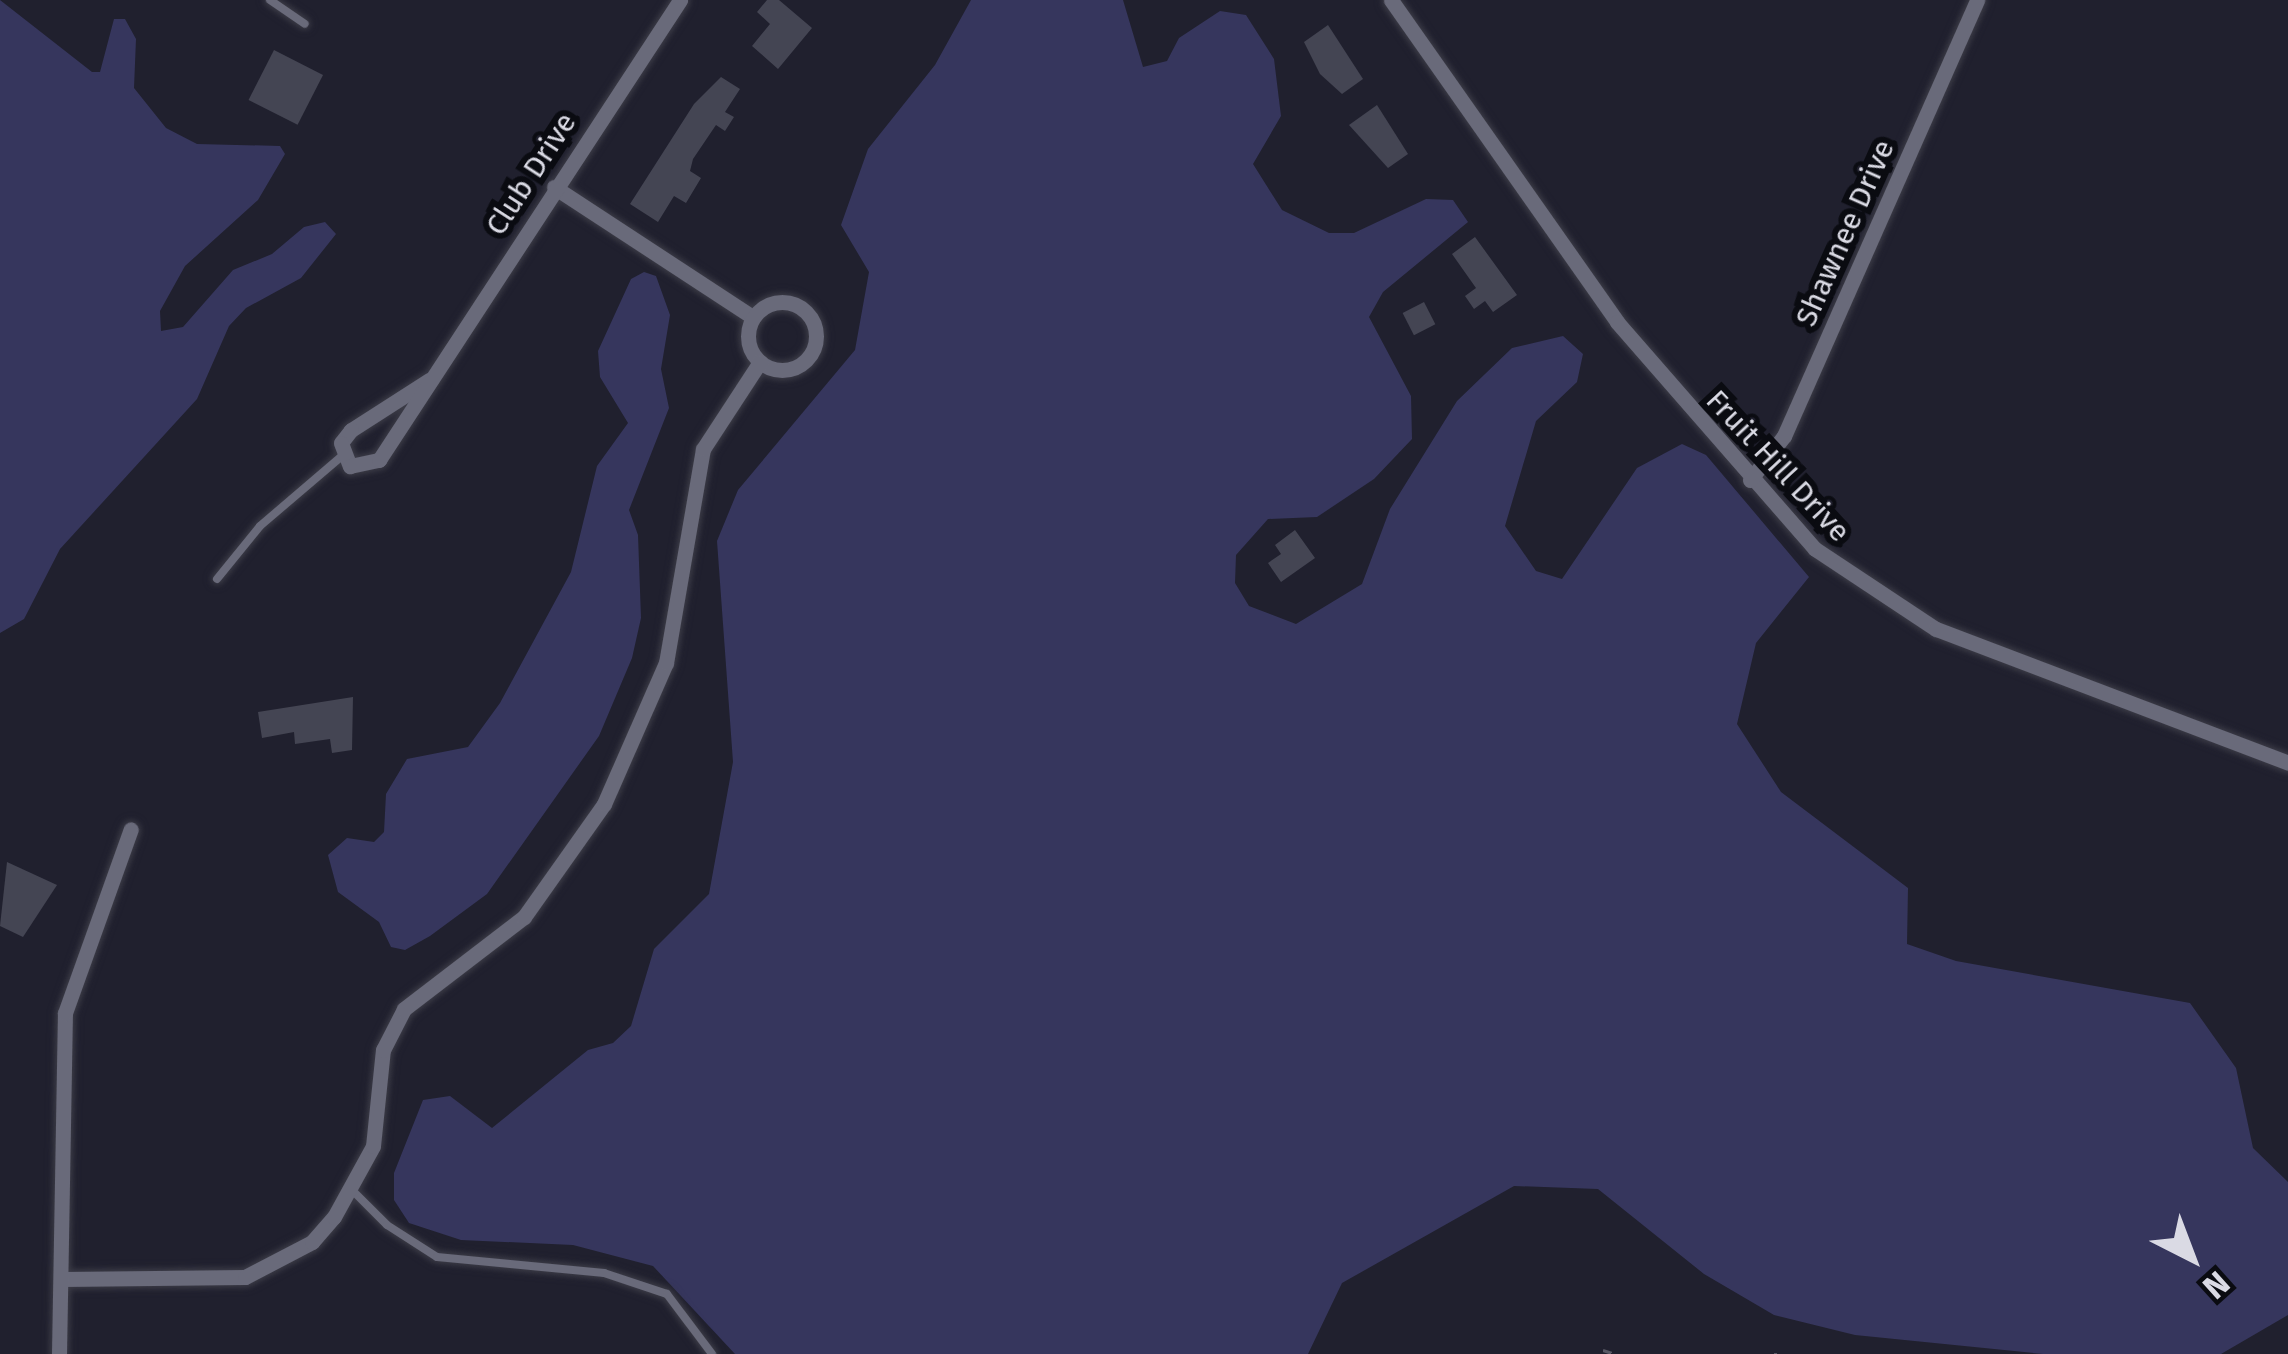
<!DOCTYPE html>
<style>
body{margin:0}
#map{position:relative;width:2288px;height:1354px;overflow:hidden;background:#20202e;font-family:"Fira Sans",sans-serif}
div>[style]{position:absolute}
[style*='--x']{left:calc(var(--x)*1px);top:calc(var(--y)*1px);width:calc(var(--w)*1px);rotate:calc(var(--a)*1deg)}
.green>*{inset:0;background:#36365d}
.building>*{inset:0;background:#444553;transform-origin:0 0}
.path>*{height:3px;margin-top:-1.5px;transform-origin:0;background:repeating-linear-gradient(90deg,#585865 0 9px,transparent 0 18px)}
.roads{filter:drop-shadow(0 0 3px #3c3c47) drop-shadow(0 0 3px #3c3c47)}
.service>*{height:8px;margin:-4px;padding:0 4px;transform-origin:4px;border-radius:4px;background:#696a7a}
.minor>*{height:15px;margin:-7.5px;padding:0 7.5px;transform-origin:7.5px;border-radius:7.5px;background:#696a7a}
.minor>.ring{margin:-7.5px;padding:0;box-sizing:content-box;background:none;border:15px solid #696a7a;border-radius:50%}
span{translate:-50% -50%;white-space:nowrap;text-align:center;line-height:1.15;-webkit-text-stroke:12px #0a0b11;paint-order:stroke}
.street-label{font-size:30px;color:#dadae4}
.north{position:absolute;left:2132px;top:1198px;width:120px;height:120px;-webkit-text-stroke:9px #0a0b11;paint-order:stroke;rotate:138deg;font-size:33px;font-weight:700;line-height:48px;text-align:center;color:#dadae4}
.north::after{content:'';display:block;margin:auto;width:42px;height:54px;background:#dadae4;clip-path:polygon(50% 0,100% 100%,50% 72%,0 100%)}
</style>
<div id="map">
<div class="green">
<div style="clip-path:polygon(0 0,92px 72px,100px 72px,114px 19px,125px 19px,136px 39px,134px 88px,166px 128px,197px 144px,280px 146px,285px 154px,258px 200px,185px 266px,160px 311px,161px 331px,183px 327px,233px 270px,272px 254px,304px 227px,325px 222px,336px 234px,301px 278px,246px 308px,229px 326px,197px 399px,60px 549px,24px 619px,0 633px)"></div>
<div style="clip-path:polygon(971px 0,1123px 0,1143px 67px,1167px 61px,1179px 38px,1220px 11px,1246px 15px,1274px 59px,1281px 116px,1253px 164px,1282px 210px,1329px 233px,1354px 233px,1426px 199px,1453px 200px,1468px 222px,1383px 292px,1369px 317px,1411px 396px,1412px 439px,1374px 479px,1317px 517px,1268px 519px,1236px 555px,1235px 583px,1249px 606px,1296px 624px,1362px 584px,1390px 509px,1457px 401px,1512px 348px,1563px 336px,1583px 354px,1577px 382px,1536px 421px,1505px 526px,1536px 571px,1562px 579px,1637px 468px,1682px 444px,1706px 455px,1809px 577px,1756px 643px,1737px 724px,1781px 792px,1908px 888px,1907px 944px,1956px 961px,2190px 1003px,2236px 1068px,2253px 1148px,2288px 1182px,2288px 1315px,2221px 1354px,2043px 1354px,1855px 1335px,1774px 1315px,1704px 1274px,1598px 1189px,1514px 1186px,1342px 1283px,1308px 1354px,735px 1354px,653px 1266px,573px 1245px,461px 1240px,409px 1223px,394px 1200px,394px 1173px,423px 1100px,450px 1096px,492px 1128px,588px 1050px,613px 1043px,631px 1026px,654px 949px,709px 894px,733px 762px,717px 541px,738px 490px,855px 350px,869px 272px,841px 225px,868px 149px,935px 65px)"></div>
<div style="clip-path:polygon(644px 272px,656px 276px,670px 315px,661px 369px,669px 408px,629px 510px,638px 535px,641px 618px,632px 658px,599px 736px,487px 894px,430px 936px,405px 950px,391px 947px,379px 922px,338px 892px,328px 855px,347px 838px,374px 842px,384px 832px,386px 794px,407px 759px,468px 747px,500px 703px,571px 572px,597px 466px,628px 423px,600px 377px,598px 351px,631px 279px)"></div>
</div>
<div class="building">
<div style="clip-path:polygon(767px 0,779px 0,812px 28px,778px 69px,752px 46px,770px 24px,757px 12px)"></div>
<div style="clip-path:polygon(1328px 25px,1363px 79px,1342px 94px,1320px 74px,1304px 42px)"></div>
<div style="left:274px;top:50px;width:55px;height:56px;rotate:27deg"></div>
<div style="clip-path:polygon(721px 77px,740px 89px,725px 112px,734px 117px,725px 131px,716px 125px,693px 159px,690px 171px,701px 178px,686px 203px,674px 196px,658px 222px,630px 204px,694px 104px)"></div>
<div style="clip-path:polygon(1377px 105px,1408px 154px,1388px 168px,1349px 125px)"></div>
<div style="clip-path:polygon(1475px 237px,1517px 295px,1493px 312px,1485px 301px,1474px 309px,1465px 296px,1476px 288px,1452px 254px)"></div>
<div style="left:1424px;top:302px;width:25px;height:24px;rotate:63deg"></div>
<div style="clip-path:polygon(1295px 530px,1315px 558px,1281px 582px,1268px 563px,1281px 554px,1275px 545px)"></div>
<div style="clip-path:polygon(353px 697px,352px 750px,332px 753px,330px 739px,295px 744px,294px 732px,262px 738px,258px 712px)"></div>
<div style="clip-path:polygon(7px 862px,57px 885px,23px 937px,0 926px)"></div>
</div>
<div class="path">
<div style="--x:1603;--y:1350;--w:13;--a:18"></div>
<div style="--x:1774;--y:1354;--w:3;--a:0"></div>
</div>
<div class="roads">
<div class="service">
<div style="--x:270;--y:0;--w:42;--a:34.4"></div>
<div style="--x:217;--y:579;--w:68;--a:-50.9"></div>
<div style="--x:260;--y:526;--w:108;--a:-40.5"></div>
<div style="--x:353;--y:1191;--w:48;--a:45"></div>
<div style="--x:387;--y:1225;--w:59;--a:32.6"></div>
<div style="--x:437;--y:1257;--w:168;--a:5.5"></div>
<div style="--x:604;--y:1273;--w:66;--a:18.4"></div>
<div style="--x:667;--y:1294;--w:75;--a:53.1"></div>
</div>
<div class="minor">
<div style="--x:1391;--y:0;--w:393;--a:54.9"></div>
<div style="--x:1617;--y:322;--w:301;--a:48.9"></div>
<div style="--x:1815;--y:549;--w:145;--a:33.5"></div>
<div style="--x:1936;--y:629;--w:377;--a:20.8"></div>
<div style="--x:554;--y:187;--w:238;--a:33.2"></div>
<div class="ring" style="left:748px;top:302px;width:53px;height:53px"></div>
<div style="--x:429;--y:380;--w:93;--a:147.3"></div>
<div style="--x:351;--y:430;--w:16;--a:128"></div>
<div style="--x:341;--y:443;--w:25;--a:69"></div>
<div style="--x:350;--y:466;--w:30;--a:-12"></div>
<div style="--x:379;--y:460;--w:550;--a:-56.8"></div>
<div style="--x:1750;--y:480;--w:56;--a:-52.3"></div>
<div style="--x:1784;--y:436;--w:477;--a:-66.1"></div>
<div style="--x:63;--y:1279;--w:182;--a:-0.6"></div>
<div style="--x:245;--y:1277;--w:76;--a:-27.6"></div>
<div style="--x:312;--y:1242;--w:33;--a:-49"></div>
<div style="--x:334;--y:1217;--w:81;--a:-61.2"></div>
<div style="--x:373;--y:1146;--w:97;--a:-84.1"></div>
<div style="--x:383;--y:1050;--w:46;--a:-62.9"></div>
<div style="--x:404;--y:1009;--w:151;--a:-37.5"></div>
<div style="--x:524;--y:917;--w:138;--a:-54.7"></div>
<div style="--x:604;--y:804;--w:154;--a:-66.3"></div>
<div style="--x:666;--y:663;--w:217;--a:-80.2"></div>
<div style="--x:703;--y:449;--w:104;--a:-56.8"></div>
<div style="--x:59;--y:1354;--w:341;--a:-89"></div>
<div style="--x:65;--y:1013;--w:195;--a:-70.3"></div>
</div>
</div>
<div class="street-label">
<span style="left:531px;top:174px;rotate:-57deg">Club Drive</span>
<span style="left:1845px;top:233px;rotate:-66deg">Shawnee Drive</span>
<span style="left:1778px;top:466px;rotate:47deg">Fruit Hill Drive</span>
</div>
<div class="north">N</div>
</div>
